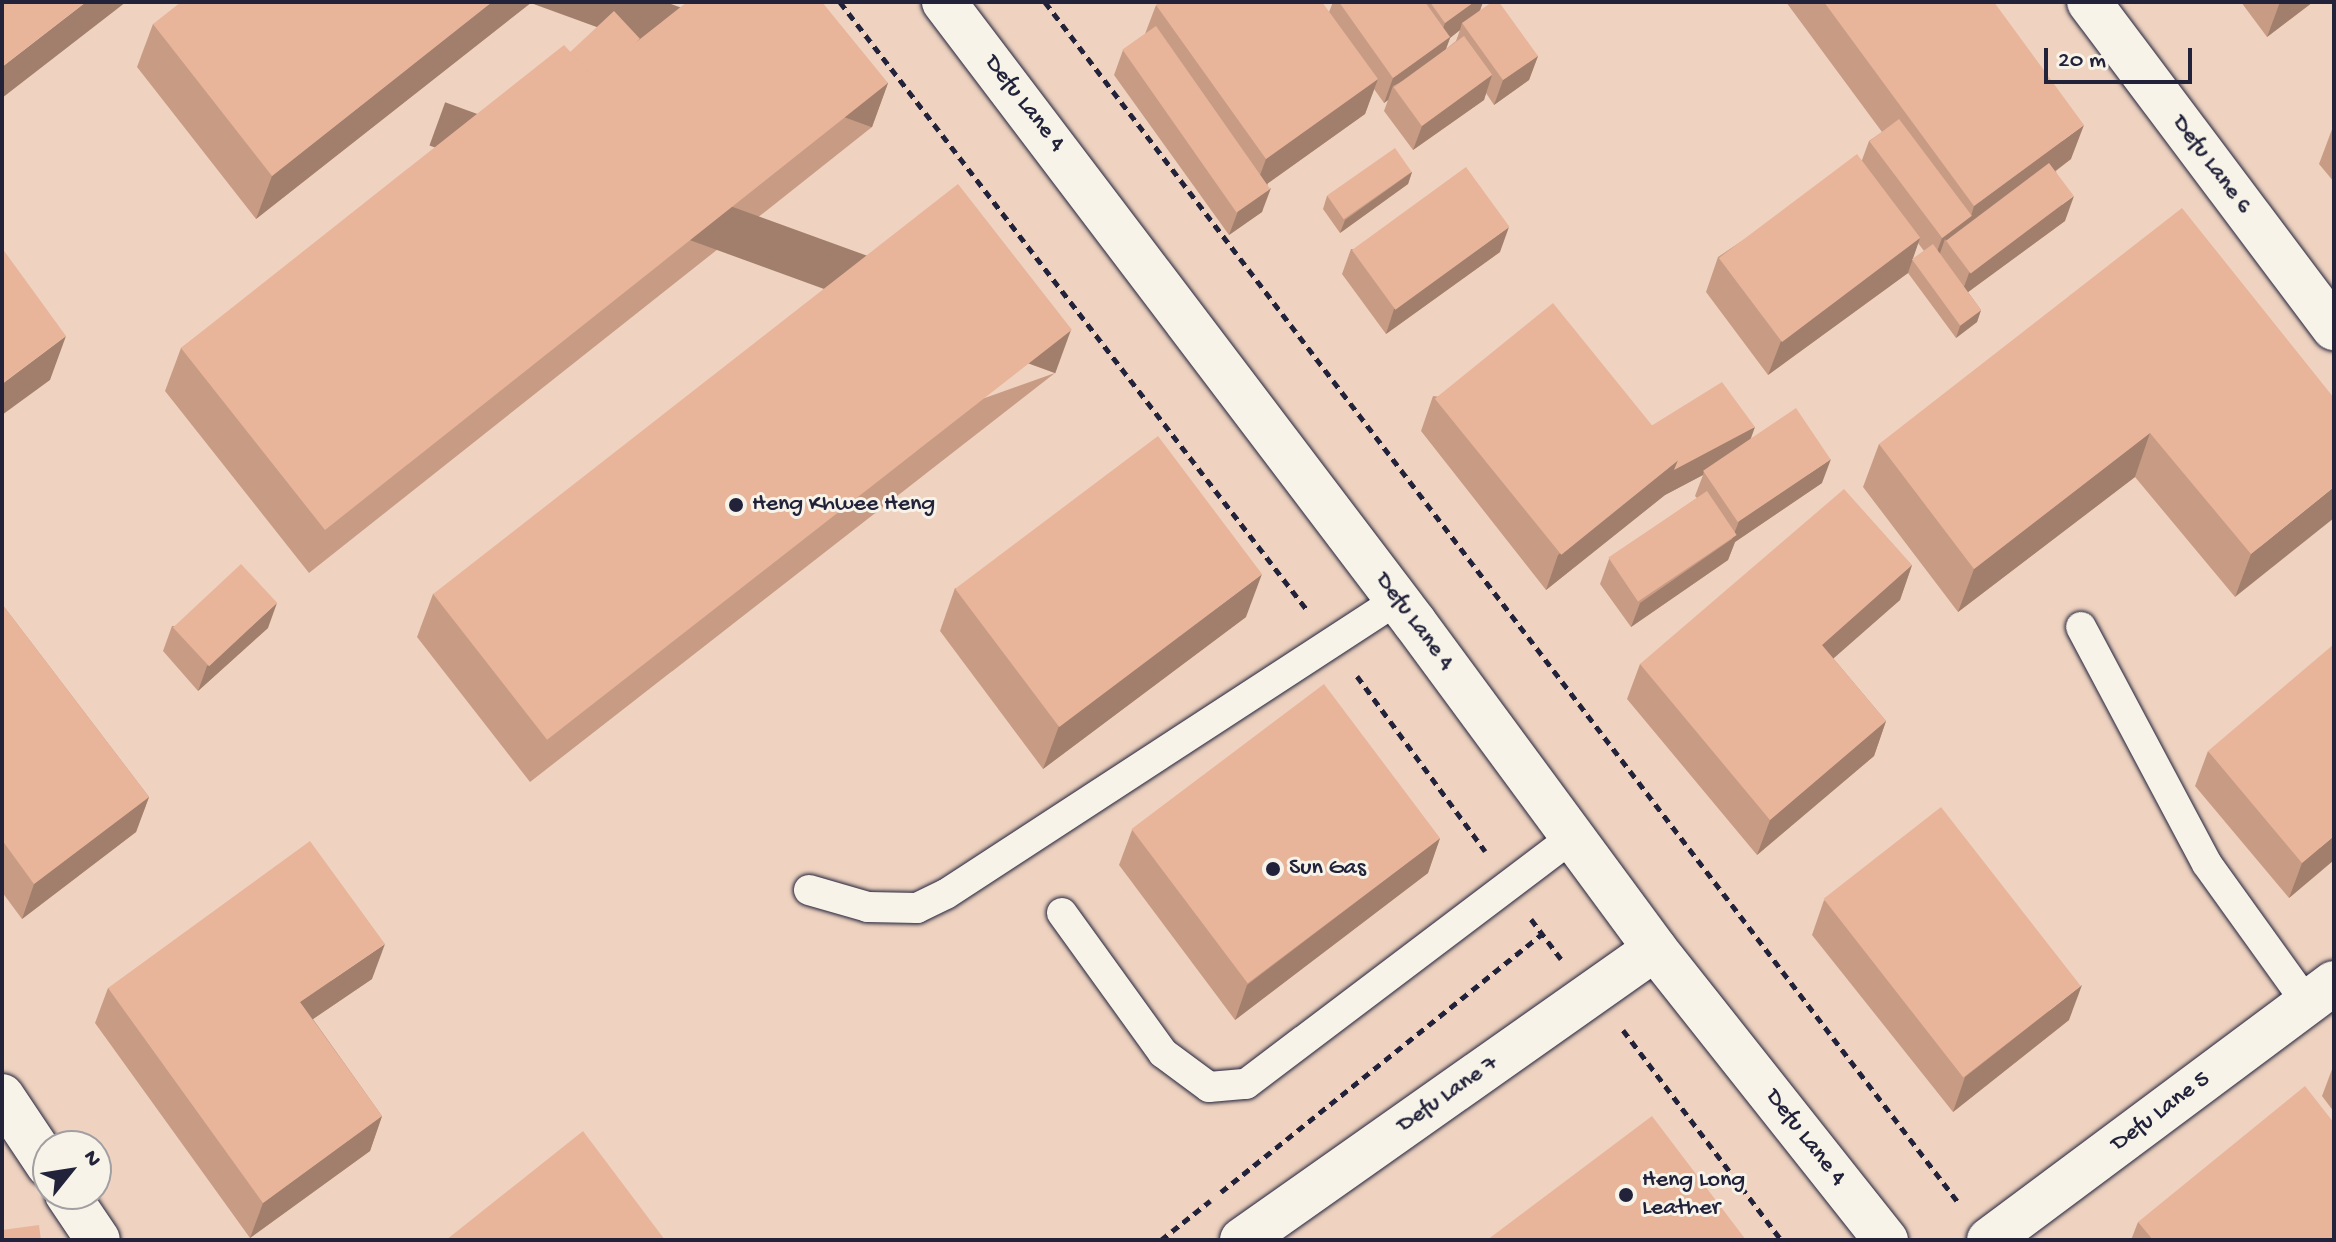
<!DOCTYPE html>
<style>
body{margin:0}
#map{position:relative;width:2336px;height:1242px;overflow:hidden;background:#f2e0d1;font-family:"Gochi Hand",sans-serif}
div>[style]{position:absolute}
[style*='--x']{left:calc(var(--x)*1px);top:calc(var(--y)*1px);width:calc(var(--w)*1px);rotate:calc(var(--a)*1deg)}
.built>*{inset:0;background:#efd3c0}
.path>*{height:5px;margin-top:-2.5px;transform-origin:0;background:repeating-linear-gradient(90deg,#22223b 0 8px,transparent 0 14px)}
.roads{filter:drop-shadow(0 0 2px #22223b) drop-shadow(0 0 2px #22223b)}
.lane>*{height:30px;margin:-15px;padding:0 15px;transform-origin:15px;border-radius:15px;background:#f7f3e8}
.street>*{height:44px;margin:-22px;padding:0 22px;transform-origin:22px;border-radius:22px;background:#f7f3e8}
.wall>*{inset:0;background:#c89c84}
.shaded-wall>*{inset:0;background:#a27f6c;transform-origin:0 0}
.building>*{inset:0;background:#e8b59a;transform-origin:0 0}
.dots>*{width:22px;height:22px;translate:-50% -50%;box-sizing:border-box;border:4px solid #f7f3e8;border-radius:50%}
span{translate:-50% -50%;white-space:nowrap;text-align:center;line-height:1.15;-webkit-text-stroke:6px #f7f3e8;paint-order:stroke}
.street-label{font-size:24px;color:#22223b}
.poi-label{font-size:24px;color:#22223b}
.left{translate:0 -50%;text-align:left}
.frame{position:absolute;inset:0;border:4px solid #22223b;pointer-events:none}
.north{position:absolute;left:32px;top:1130px;width:80px;height:80px;box-sizing:border-box;background:#f7f3e8;border:2px solid #a29fa3;border-radius:50%;rotate:60deg;font-size:22px;font-weight:700;line-height:32px;text-align:center;color:#22223b}
.north::after{content:'';display:block;margin:auto;width:28px;height:36px;background:#22223b;clip-path:polygon(50% 0,100% 100%,50% 72%,0 100%)}
.scale{position:absolute;left:2044px;top:48px;width:148px;height:36px;box-sizing:border-box;border:4px solid #22223b;border-top:0;padding-left:10px;font-size:24px;line-height:28px;white-space:nowrap;color:#22223b;-webkit-text-stroke:6px #f7f3e8;paint-order:stroke}
</style>
<div id="map">
<div class="built">
<div style="clip-path:polygon(evenodd,2px 2px,2334px 2px,2334px 1240px,2px 1240px,2px 2px,48px 1146px,96px 1146px,96px 1194px,48px 1194px,48px 1146px)"></div>
</div>
<div class="path">
<div style="--x:840;--y:2;--w:767;--a:52.47"></div>
<div style="--x:1045;--y:2;--w:1511;--a:52.74"></div>
<div style="--x:1357;--y:676;--w:217;--a:53.8"></div>
<div style="--x:1531;--y:919;--w:50;--a:53.1"></div>
<div style="--x:1623;--y:1030;--w:263;--a:53"></div>
<div style="--x:1221;--y:1192;--w:410;--a:-38.8"></div>
<div style="--x:1161;--y:1240;--w:63;--a:-38.5"></div>
</div>
<div class="roads">
<div class="lane">
<div style="--x:2081;--y:627;--w:268;--a:62"></div>
<div style="--x:2207;--y:864;--w:171;--a:54.3"></div>
<div style="--x:809;--y:890;--w:61;--a:16.1"></div>
<div style="--x:868;--y:907;--w:49;--a:1.2"></div>
<div style="--x:917;--y:908;--w:32;--a:-26"></div>
<div style="--x:946;--y:894;--w:538;--a:-33.1"></div>
<div style="--x:1062;--y:913;--w:173;--a:54.2"></div>
<div style="--x:1163;--y:1053;--w:57;--a:36.5"></div>
<div style="--x:1209;--y:1087;--w:37;--a:-5"></div>
<div style="--x:1246;--y:1084;--w:410;--a:-37.1"></div>
</div>
<div class="street">
<div style="--x:944;--y:2;--w:779;--a:52.82"></div>
<div style="--x:1415;--y:623;--w:405;--a:53.6"></div>
<div style="--x:1655;--y:949;--w:372;--a:51.6"></div>
<div style="--x:2089;--y:2;--w:408;--a:53.1"></div>
<div style="--x:2;--y:1096;--w:83;--a:56.3"></div>
<div style="--x:67;--y:1194;--w:55;--a:56"></div>
<div style="--x:1242;--y:1240;--w:505;--a:-35.17"></div>
<div style="--x:1989;--y:1240;--w:430;--a:-36.7"></div>
</div>
</div>
<div class="wall">
<div style="clip-path:polygon(532px 2px,256px 219px,137px 67px,153px 24px)"></div>
<div style="clip-path:polygon(evenodd,1333px 2px,1483px 2px,1480px 11px,1538px 56px,1529px 80px,1494px 105px,1486px 93px,1484px 100px,1413px 150px,1384px 111px,1388px 100px,1384px 103px,1374px 89px,1365px 114px,1268px 183px,1262px 212px,1229px 235px,1114px 75px,1123px 50px,1145px 34px,1156px 5px,1329px 12px,1333px 2px,1460px 30px,1456px 41px,1446px 49px,1450px 38px,1460px 30px)"></div>
<div style="clip-path:polygon(evenodd,1786px 2px,1994px 2px,2071px 159px,2056px 171px,2065px 221px,1968px 292px,1981px 310px,1977px 322px,1956px 338px,1908px 273px,1768px 375px,1706px 292px,1718px 257px,1862px 160px,1869px 141px,1882px 132px,1786px 2px,1918px 243px,1924px 251px,1912px 260px,1918px 243px)"></div>
<div style="clip-path:polygon(2241px 2px,2313px 2px,2267px 37px)"></div>
<div style="clip-path:polygon(640px 39px,888px 83px,872px 127px,309px 573px,165px 391px,181px 348px,570px 52px)"></div>
<div style="clip-path:polygon(2334px 124px,2334px 182px,2319px 164px)"></div>
<div style="clip-path:polygon(1412px 172px,1408px 184px,1340px 233px,1323px 209px,1327px 196px)"></div>
<div style="clip-path:polygon(1351px 249px,1500px 252px,1386px 334px,1342px 274px)"></div>
<div style="clip-path:polygon(1055px 373px,530px 782px,417px 637px,433px 594px)"></div>
<div style="clip-path:polygon(1433px 396px,1751px 439px,1822px 483px,1735px 542px,1728px 560px,1631px 627px,1600px 584px,1609px 559px,1697px 498px,1695px 496px,1703px 475px,1665px 495px,1546px 590px,1421px 431px)"></div>
<div style="clip-path:polygon(2334px 398px,2235px 597px,2135px 477px,1958px 612px,1863px 487px,1879px 444px)"></div>
<div style="clip-path:polygon(1912px 565px,1900px 600px,1833px 658px,1886px 721px,1874px 756px,1757px 855px,1627px 699px,1640px 664px)"></div>
<div style="clip-path:polygon(955px 588px,1246px 617px,1043px 769px,940px 631px)"></div>
<div style="clip-path:polygon(2px 604px,149px 797px,136px 832px,22px 919px,2px 892px)"></div>
<div style="clip-path:polygon(172px 626px,268px 628px,198px 691px,163px 651px)"></div>
<div style="clip-path:polygon(2208px 751px,2334px 860px,2289px 898px,2195px 786px)"></div>
<div style="clip-path:polygon(1132px 830px,1440px 838px,1428px 873px,1235px 1020px,1119px 865px)"></div>
<div style="clip-path:polygon(1824px 900px,2069px 1020px,1953px 1112px,1812px 935px)"></div>
<div style="clip-path:polygon(372px 979px,313px 1019px,382px 1116px,370px 1151px,250px 1238px,95px 1023px,108px 988px)"></div>
<div style="clip-path:polygon(2334px 1064px,2334px 1112px,2322px 1096px)"></div>
<div style="clip-path:polygon(2138px 1222px,2334px 1240px,2131px 1240px)"></div>
</div>
<div class="shaded-wall">
<div style="clip-path:polygon(86px 2px,126px 2px,2px 98px,2px 67px)"></div>
<div style="clip-path:polygon(492px 2px,532px 2px,256px 219px,272px 176px)"></div>
<div style="clip-path:polygon(1474px 2px,1483px 2px,1477px 18px,1462px 23px,1460px 30px,1450px 38px,1441px 62px,1393px 86px,1388px 100px,1384px 103px,1393px 78px,1436px 47px,1445px 23px)"></div>
<div style="clip-path:polygon(2280px 2px,2313px 2px,2267px 37px)"></div>
<div style="clip-path:polygon(1538px 56px,1529px 80px,1494px 105px,1503px 80px)"></div>
<div style="clip-path:polygon(1492px 75px,1484px 100px,1413px 150px,1422px 126px)"></div>
<div style="clip-path:polygon(1378px 79px,1365px 114px,1253px 194px,1266px 159px)"></div>
<div style="left:888px;top:83px;width:47px;height:719px;rotate:110deg"></div>
<div style="clip-path:polygon(2084px 125px,2071px 159px,1952px 248px,1945px 239px,1938px 259px,1933px 262px,1942px 238px,1971px 216px,1974px 206px)"></div>
<div style="clip-path:polygon(1412px 172px,1408px 184px,1340px 233px,1345px 220px)"></div>
<div style="clip-path:polygon(1271px 188px,1262px 212px,1229px 235px,1238px 211px)"></div>
<div style="clip-path:polygon(2074px 196px,2065px 221px,1960px 298px,1969px 273px)"></div>
<div style="clip-path:polygon(1509px 227px,1500px 252px,1386px 334px,1394px 309px)"></div>
<div style="clip-path:polygon(1920px 238px,1908px 273px,1768px 375px,1781px 341px)"></div>
<div style="clip-path:polygon(1981px 310px,1977px 322px,1956px 338px,1960px 326px)"></div>
<div style="left:1071px;top:330px;width:46px;height:666px;rotate:110deg"></div>
<div style="clip-path:polygon(66px 336px,50px 380px,2px 415px,2px 384px)"></div>
<div style="clip-path:polygon(1755px 427px,1746px 452px,1704px 471px,1703px 475px,1665px 495px,1546px 590px,1558px 555px,1678px 460px)"></div>
<div style="clip-path:polygon(2150px 433px,2135px 477px,1958px 612px,1974px 569px)"></div>
<div style="clip-path:polygon(1831px 459px,1822px 483px,1735px 542px,1728px 560px,1631px 627px,1640px 603px,1732px 539px,1739px 521px)"></div>
<div style="clip-path:polygon(2334px 487px,2334px 518px,2235px 597px,2251px 554px)"></div>
<div style="clip-path:polygon(1912px 565px,1900px 600px,1809px 680px,1822px 645px)"></div>
<div style="clip-path:polygon(1262px 574px,1246px 617px,1043px 769px,1059px 726px)"></div>
<div style="clip-path:polygon(277px 603px,268px 628px,198px 691px,207px 666px)"></div>
<div style="clip-path:polygon(1886px 721px,1874px 756px,1757px 855px,1770px 820px)"></div>
<div style="clip-path:polygon(149px 797px,136px 832px,22px 919px,34px 884px)"></div>
<div style="clip-path:polygon(2334px 836px,2334px 860px,2289px 898px,2302px 863px)"></div>
<div style="clip-path:polygon(1440px 838px,1428px 873px,1235px 1020px,1247px 985px)"></div>
<div style="clip-path:polygon(385px 944px,372px 979px,288px 1036px,300px 1002px)"></div>
<div style="clip-path:polygon(2082px 985px,2069px 1020px,1953px 1112px,1965px 1077px)"></div>
<div style="clip-path:polygon(382px 1116px,370px 1151px,250px 1238px,263px 1203px)"></div>
</div>
<div class="building">
<div style="clip-path:polygon(2px 2px,86px 2px,2px 67px)"></div>
<div style="clip-path:polygon(181px 2px,492px 2px,272px 176px,153px 24px)"></div>
<div style="clip-path:polygon(687px 2px,822px 2px,888px 83px,325px 530px,181px 348px,564px 45px,593px 76px)"></div>
<div style="clip-path:polygon(1159px 2px,1322px 2px,1378px 79px,1266px 159px,1156px 5px)"></div>
<div style="clip-path:polygon(1339px 2px,1425px 2px,1450px 37px,1393px 78px)"></div>
<div style="clip-path:polygon(1430px 2px,1474px 2px,1445px 23px)"></div>
<div style="clip-path:polygon(1492px 2px,1499px 2px,1538px 56px,1503px 80px,1462px 23px)"></div>
<div style="clip-path:polygon(1824px 2px,1994px 2px,2084px 125px,1974px 206px)"></div>
<div style="left:614px;top:11px;width:38px;height:60px;rotate:47deg"></div>
<div style="left:1156px;top:26px;width:199px;height:41px;rotate:55deg"></div>
<div style="left:1464px;top:36px;width:48px;height:87px;rotate:54deg"></div>
<div style="left:1899px;top:119px;width:121px;height:37px;rotate:53deg"></div>
<div style="left:1395px;top:148px;width:29px;height:83px;rotate:55deg"></div>
<div style="left:1857px;top:154px;width:105px;height:173px;rotate:53deg"></div>
<div style="left:2049px;top:163px;width:41px;height:129px;rotate:53deg"></div>
<div style="left:1466px;top:167px;width:74px;height:141px;rotate:54deg"></div>
<div style="left:958px;top:184px;width:185px;height:666px;rotate:52deg"></div>
<div style="clip-path:polygon(2182px 208px,2334px 398px,2334px 487px,2251px 554px,2150px 433px,1974px 569px,1879px 444px)"></div>
<div style="left:1933px;top:244px;width:82px;height:26px;rotate:54deg"></div>
<div style="clip-path:polygon(2px 248px,66px 336px,2px 384px)"></div>
<div style="left:1553px;top:303px;width:201px;height:152px;rotate:51deg"></div>
<div style="clip-path:polygon(1722px 382px,1755px 427px,1674px 470px,1678px 460px,1651px 426px)"></div>
<div style="left:1796px;top:408px;width:62px;height:112px;rotate:56deg"></div>
<div style="left:1158px;top:436px;width:173px;height:254px;rotate:53deg"></div>
<div style="clip-path:polygon(1844px 489px,1912px 565px,1822px 645px,1886px 721px,1770px 820px,1640px 664px)"></div>
<div style="left:1707px;top:491px;width:53px;height:119px;rotate:56deg"></div>
<div style="left:241px;top:564px;width:53px;height:93px;rotate:47deg"></div>
<div style="clip-path:polygon(2px 604px,149px 797px,34px 884px,2px 840px)"></div>
<div style="clip-path:polygon(2334px 644px,2334px 836px,2302px 863px,2208px 751px)"></div>
<div style="left:1324px;top:684px;width:193px;height:241px;rotate:53deg"></div>
<div style="left:1941px;top:807px;width:227px;height:149px;rotate:52deg"></div>
<div style="clip-path:polygon(310px 841px,385px 944px,300px 1002px,382px 1116px,263px 1203px,108px 988px)"></div>
<div style="clip-path:polygon(2305px 1086px,2334px 1123px,2334px 1240px,2153px 1240px,2138px 1222px)"></div>
<div style="clip-path:polygon(1652px 1116px,1746px 1240px,1487px 1240px)"></div>
<div style="clip-path:polygon(583px 1131px,665px 1240px,446px 1240px)"></div>
<div style="clip-path:polygon(39px 1225px,41px 1240px,2px 1240px,2px 1230px)"></div>
</div>
<div class="dots">
<div style="left:736px;top:505px;background:#22223b"></div>
<div style="left:1273px;top:869px;background:#22223b"></div>
<div style="left:1626px;top:1195px;background:#22223b"></div>
</div>
<div class="street-label">
<span style="left:1024px;top:104px;rotate:52deg">Defu Lane 4</span>
<span style="left:2211px;top:165px;rotate:53deg">Defu Lane 6</span>
<span style="left:1414px;top:622px;rotate:53deg">Defu Lane 4</span>
<span style="left:1448px;top:1095px;rotate:-35deg">Defu Lane 7</span>
<span style="left:2161px;top:1112px;rotate:-37deg">Defu Lane 5</span>
<span style="left:1805px;top:1138px;rotate:52deg">Defu Lane 4</span>
</div>
<div class="poi-label">
<span class="left" style="left:752px;top:505px">Heng Khwee Heng</span>
<span class="left" style="left:1289px;top:869px">Sun Gas</span>
<span class="left" style="left:1642px;top:1195px">Heng Long<br>Leather</span>
</div>
<div class="frame"></div>
<div class="north">N</div>
<div class="scale">20 m</div>
</div>
